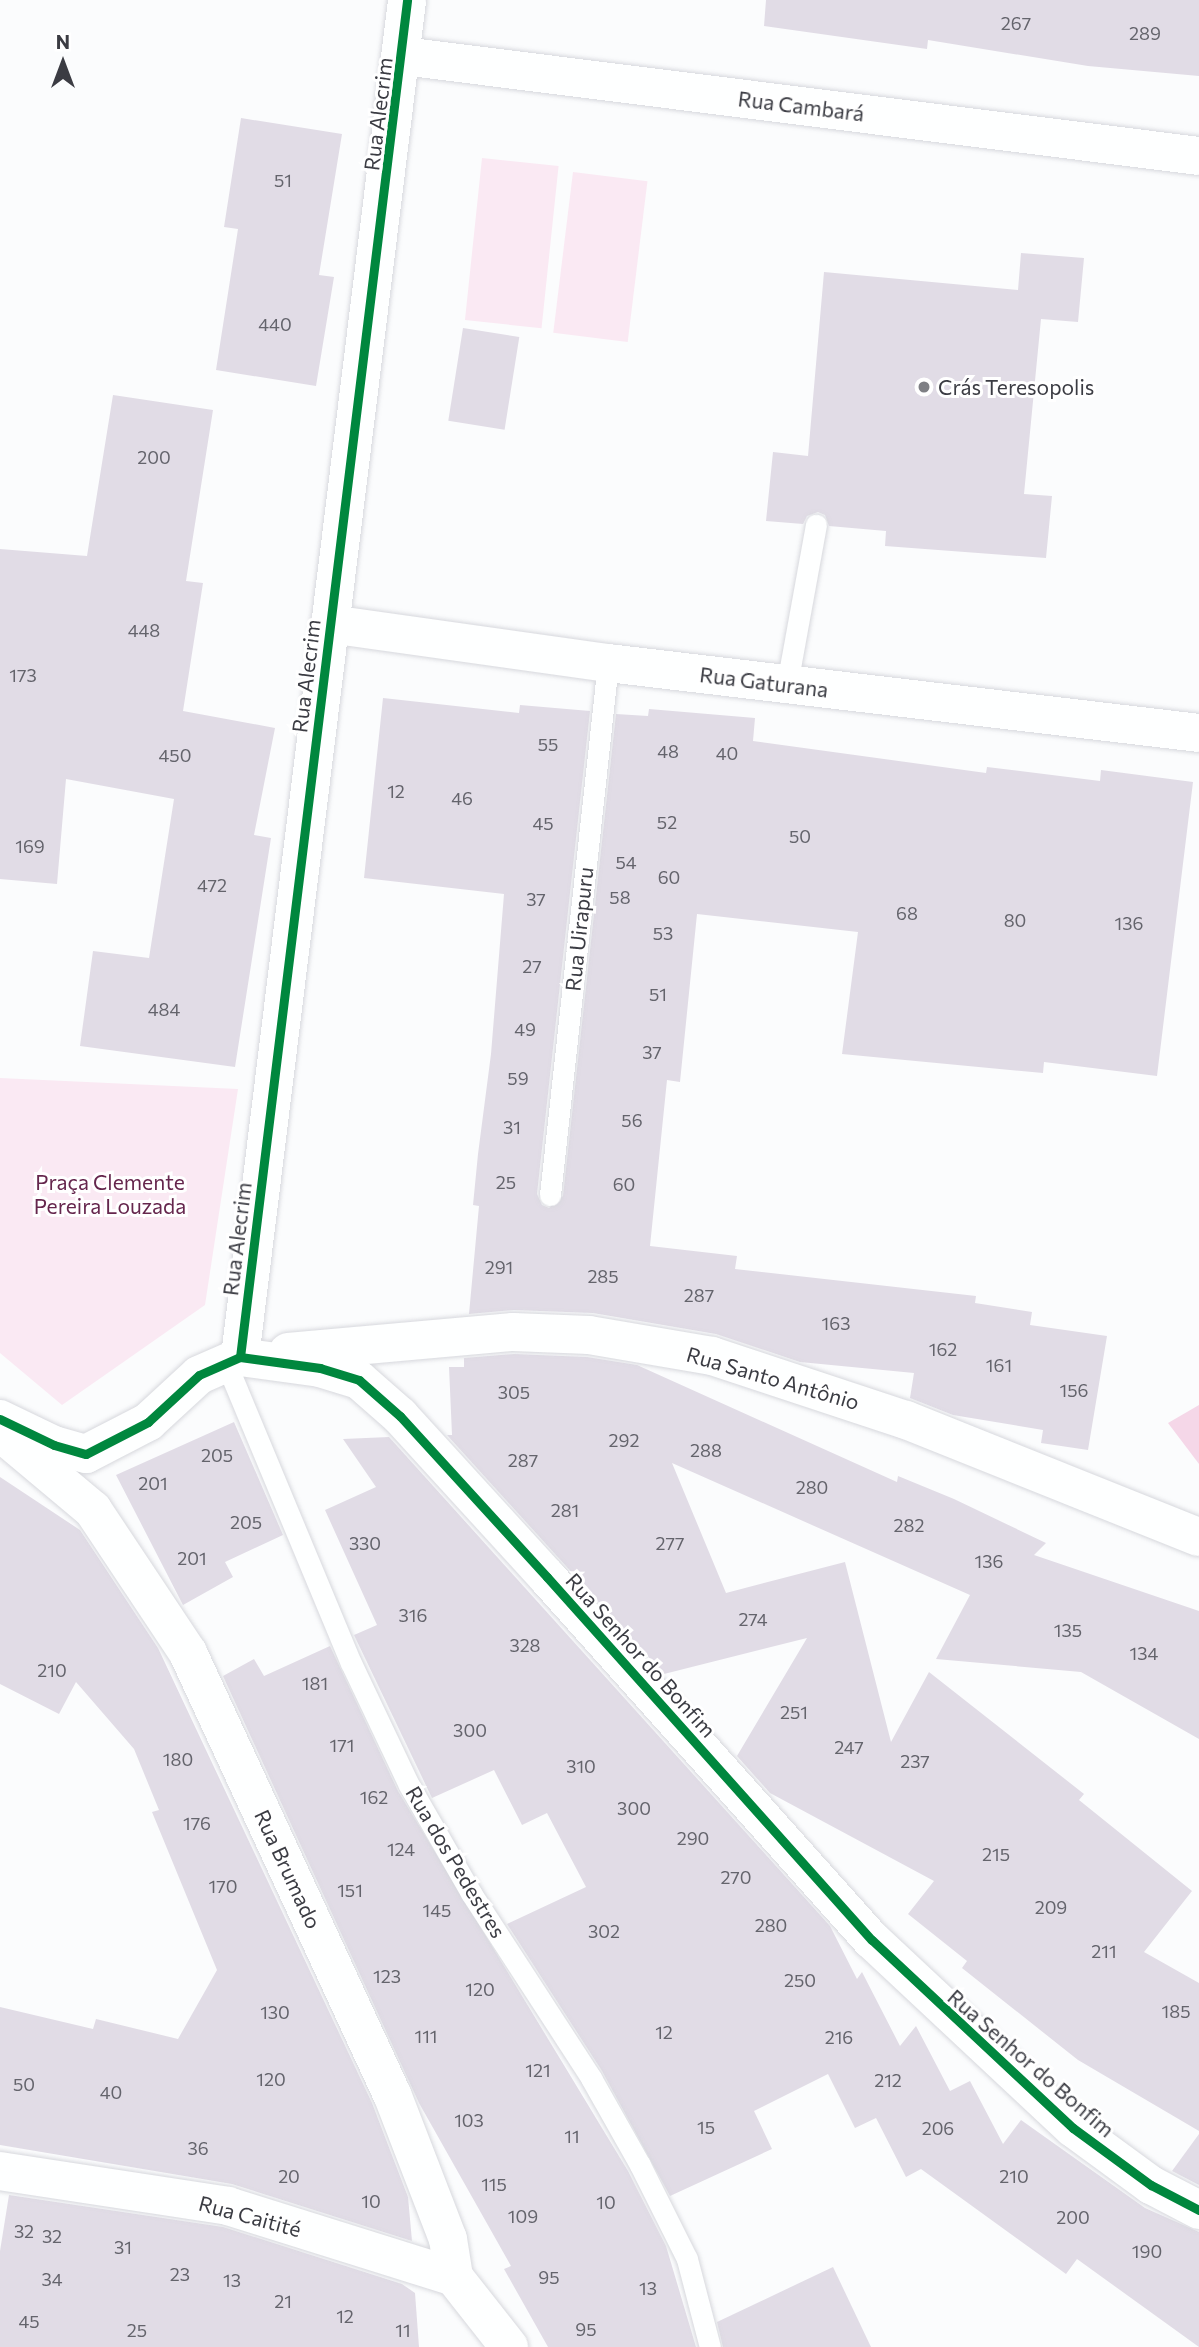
<!DOCTYPE html>
<meta charset="utf-8">
<style>
body{margin:0}
#map{position:relative;width:1199px;height:2347px;overflow:hidden;background:#fbfcfd;font-family:Commissioner,sans-serif}
div>[style]{position:absolute}
[style*='--x']{left:calc(var(--x)*1px);top:calc(var(--y)*1px);width:calc(var(--w)*1px);rotate:calc(var(--a)*1deg)}
.green>*{inset:0;background:#fae9f3;transform-origin:0 0}
.forest>*{inset:0;background:#f5d7e8}
.building>*{inset:0;background:#e1dce6;transform-origin:0 0}
.roads{filter:drop-shadow(0 0 2px #d7d8dd) drop-shadow(0 0 2px #d7d8dd)}
.service>*{height:21px;margin:-10.5px;padding:0 10.5px;transform-origin:10.5px;border-radius:10.5px;background:#feffff}
.minor>*{height:38px;margin:-19px;padding:0 19px;transform-origin:19px;border-radius:19px;background:#feffff}
.cycleway>*{height:9px;margin:-4.5px;padding:0 4.5px;transform-origin:4.5px;border-radius:4.5px;background:#00873e}
.dots>*{width:19px;height:19px;translate:-50% -50%;box-sizing:border-box;border:4px solid #fff;border-radius:50%}
span{translate:-50% -50%;white-space:nowrap;text-align:center;line-height:1.15;-webkit-text-stroke:6px #fff;paint-order:stroke}
.number-label{font-size:18px;color:#64646c}
.number-label span{-webkit-text-stroke-width:0}
.street-label{font-size:21px;color:#3b3c43}
.poi-label{font-size:21px;color:#3b3c43}
.left{translate:0 -50%;text-align:left}
.park-label{font-size:21px;color:#65264d}
.north{position:absolute;left:28px;top:28px;width:70px;height:70px;-webkit-text-stroke:5px #fff;paint-order:stroke;rotate:0deg;font-size:19px;font-weight:700;line-height:28px;text-align:center;color:#3b3c43}
.north::after{content:'';display:block;margin:auto;width:24px;height:32px;background:#3b3c43;clip-path:polygon(50% 0,100% 100%,50% 72%,0 100%)}
</style>
<div id="map">
<div class="green">
<div style="left:482px;top:158px;width:77px;height:163px;rotate:6deg"></div>
<div style="left:573px;top:172px;width:75px;height:162px;rotate:7deg"></div>
<div style="clip-path:polygon(0 1078px,238px 1089px,205px 1305px,62px 1405px,0 1353px)"></div>
</div>
<div class="forest">
<div style="clip-path:polygon(1199px 1405px,1199px 1464px,1168px 1423px)"></div>
</div>
<div class="building">
<div style="clip-path:polygon(766px 0,1199px 0,1199px 76px,1088px 66px,928px 40px,927px 49px,764px 26px)"></div>
<div style="clip-path:polygon(241px 118px,342px 134px,319px 275px,334px 277px,316px 386px,216px 370px,238px 229px,224px 227px)"></div>
<div style="clip-path:polygon(1021px 253px,1084px 258px,1078px 322px,1041px 319px,1024px 494px,1052px 496px,1046px 558px,885px 546px,886px 531px,829px 526px,825px 515px,818px 512px,807px 516px,803px 524px,766px 521px,773px 452px,808px 456px,824px 272px,1018px 290px)"></div>
<div style="left:463px;top:328px;width:57px;height:94px;rotate:9deg"></div>
<div style="clip-path:polygon(113px 395px,213px 410px,186px 581px,203px 583px,183px 711px,275px 728px,254px 835px,271px 838px,235px 1067px,80px 1046px,93px 951px,149px 958px,174px 799px,66px 779px,57px 884px,0 879px,0 549px,87px 556px)"></div>
<div style="clip-path:polygon(383px 698px,519px 713px,520px 705px,590px 711px,537px 1194px,542px 1205px,549px 1208px,563px 1196px,616px 714px,648px 716px,649px 709px,755px 718px,753px 741px,986px 773px,987px 767px,1100px 781px,1101px 770px,1193px 782px,1157px 1076px,1044px 1062px,1043px 1073px,842px 1054px,858px 932px,697px 914px,680px 1082px,667px 1080px,650px 1246px,737px 1256px,735px 1269px,976px 1296px,975px 1303px,1032px 1312px,1030px 1325px,1107px 1336px,1088px 1450px,1041px 1443px,1043px 1430px,953px 1415px,910px 1398px,914px 1373px,800px 1362px,716px 1334px,593px 1313px,514px 1310px,469px 1314px,479px 1206px,473px 1205px,478px 1154px,491px 1054px,504px 894px,364px 878px)"></div>
<div style="clip-path:polygon(514px 1354px,587px 1357px,637px 1365px,897px 1482px,898px 1476px,954px 1499px,1046px 1543px,1034px 1555px,1199px 1611px,1199px 1739px,1081px 1672px,936px 1659px,970px 1595px,672px 1463px,726px 1593px,845px 1562px,891px 1742px,929px 1672px,1084px 1794px,1079px 1800px,1192px 1891px,1144px 1952px,1199px 1983px,1199px 2131px,1078px 2060px,962px 1968px,967px 1961px,908px 1914px,934px 1881px,770px 1793px,737px 1756px,807px 1638px,664px 1674px,447px 1435px,452px 1435px,449px 1367px,464px 1367px,464px 1358px)"></div>
<div style="clip-path:polygon(234px 1422px,283px 1535px,225px 1562px,233px 1577px,183px 1605px,116px 1475px)"></div>
<div style="clip-path:polygon(389px 1437px,830px 1926px,857px 1979px,862px 1972px,900px 2046px,916px 2026px,950px 2091px,970px 2081px,1003px 2144px,1021px 2120px,1145px 2208px,1199px 2232px,1199px 2347px,1077px 2259px,1066px 2274px,921px 2169px,906px 2177px,876px 2118px,855px 2128px,828px 2074px,754px 2111px,772px 2149px,670px 2196px,602px 2071px,507px 1924px,586px 1887px,547px 1813px,522px 1825px,494px 1770px,432px 1798px,354px 1635px,377px 1625px,325px 1510px,376px 1487px,343px 1439px)"></div>
<div style="clip-path:polygon(0 1477px,80px 1530px,158px 1648px,372px 2103px,408px 2197px,412px 2241px,232px 2184px,0 2145px,0 2007px,93px 2029px,96px 2019px,178px 2039px,217px 1970px,152px 1812px,159px 1810px,134px 1749px,76px 1682px,59px 1714px,0 1684px)"></div>
<div style="clip-path:polygon(330px 1646px,398px 1791px,628px 2171px,666px 2246px,696px 2347px,548px 2347px,504px 2269px,511px 2266px,419px 2103px,223px 1676px,254px 1659px,264px 1676px)"></div>
<div style="clip-path:polygon(1199px 2134px,1199px 2185px,1172px 2171px)"></div>
<div style="clip-path:polygon(9px 2195px,223px 2227px,402px 2284px,415px 2293px,419px 2347px,0 2347px,0 2251px)"></div>
<div style="clip-path:polygon(833px 2267px,871px 2347px,723px 2347px,717px 2322px)"></div>
</div>
<div class="roads">
<div class="service">
<div style="--x:787;--y:684;--w:162;--a:-79.7"></div>
<div style="--x:550;--y:1195;--w:535;--a:-83.78"></div>
<div style="--x:226;--y:1363;--w:325;--a:67.4"></div>
<div style="--x:351;--y:1663;--w:135;--a:64.6"></div>
<div style="--x:409;--y:1785;--w:125;--a:60.1"></div>
<div style="--x:471;--y:1893;--w:221;--a:57"></div>
<div style="--x:591;--y:2078;--w:100;--a:60.6"></div>
<div style="--x:640;--y:2165;--w:105;--a:63.4"></div>
<div style="--x:687;--y:2259;--w:91;--a:75.4"></div>
</div>
<div class="minor">
<div style="--x:403;--y:56;--w:802;--a:7.16"></div>
<div style="--x:330;--y:624;--w:281;--a:8"></div>
<div style="--x:608;--y:663;--w:595;--a:6.75"></div>
<div style="--x:288;--y:1352;--w:226;--a:-5.1"></div>
<div style="--x:513;--y:1332;--w:76;--a:2.3"></div>
<div style="--x:589;--y:1335;--w:125;--a:9.7"></div>
<div style="--x:712;--y:1356;--w:204;--a:18.3"></div>
<div style="--x:906;--y:1420;--w:315;--a:21.8"></div>
<div style="--x:240;--y:1357;--w:1367;--a:-82.98"></div>
<div style="--x:0;--y:1419;--w:60;--a:25.7"></div>
<div style="--x:54;--y:1445;--w:33;--a:16"></div>
<div style="--x:86;--y:1454;--w:70;--a:-27.3"></div>
<div style="--x:148;--y:1422;--w:69;--a:-42.7"></div>
<div style="--x:199;--y:1375;--w:45;--a:-23.7"></div>
<div style="--x:240;--y:1357;--w:81;--a:7.8"></div>
<div style="--x:320;--y:1368;--w:41;--a:17.1"></div>
<div style="--x:359;--y:1380;--w:55;--a:41.3"></div>
<div style="--x:400;--y:1416;--w:218;--a:47.6"></div>
<div style="--x:547;--y:1577;--w:487;--a:48.2"></div>
<div style="--x:872;--y:1940;--w:275;--a:43.1"></div>
<div style="--x:1073;--y:2128;--w:97;--a:36.2"></div>
<div style="--x:1151;--y:2185;--w:54;--a:27.5"></div>
<div style="--x:7;--y:1438;--w:112;--a:39.9"></div>
<div style="--x:93;--y:1510;--w:172;--a:56.4"></div>
<div style="--x:188;--y:1653;--w:486;--a:65.2"></div>
<div style="--x:392;--y:2094;--w:155;--a:68.9"></div>
<div style="--x:448;--y:2239;--w:38;--a:81"></div>
<div style="--x:454;--y:2277;--w:89;--a:51.8"></div>
<div style="--x:0;--y:2171;--w:231;--a:8.7"></div>
<div style="--x:228;--y:2206;--w:237;--a:17.4"></div>
</div>
</div>
<div class="cycleway">
<div style="--x:240;--y:1357;--w:1367;--a:-82.98"></div>
<div style="--x:0;--y:1419;--w:60;--a:25.7"></div>
<div style="--x:54;--y:1445;--w:33;--a:16"></div>
<div style="--x:86;--y:1454;--w:70;--a:-27.3"></div>
<div style="--x:148;--y:1422;--w:69;--a:-42.7"></div>
<div style="--x:199;--y:1375;--w:45;--a:-23.7"></div>
<div style="--x:240;--y:1357;--w:81;--a:7.8"></div>
<div style="--x:320;--y:1368;--w:41;--a:17.1"></div>
<div style="--x:359;--y:1380;--w:55;--a:41.3"></div>
<div style="--x:400;--y:1416;--w:218;--a:47.6"></div>
<div style="--x:547;--y:1577;--w:487;--a:48.2"></div>
<div style="--x:872;--y:1940;--w:275;--a:43.1"></div>
<div style="--x:1073;--y:2128;--w:97;--a:36.2"></div>
<div style="--x:1151;--y:2185;--w:54;--a:27.5"></div>
</div>
<div class="dots">
<div style="left:924px;top:387px;background:#7e7f84"></div>
</div>
<div class="number-label">
<span style="left:1016px;top:23px">267</span>
<span style="left:1145px;top:33px">289</span>
<span style="left:283px;top:180px">51</span>
<span style="left:275px;top:324px">440</span>
<span style="left:154px;top:457px">200</span>
<span style="left:144px;top:630px">448</span>
<span style="left:23px;top:675px">173</span>
<span style="left:548px;top:744px">55</span>
<span style="left:668px;top:751px">48</span>
<span style="left:727px;top:753px">40</span>
<span style="left:175px;top:755px">450</span>
<span style="left:396px;top:791px">12</span>
<span style="left:462px;top:798px">46</span>
<span style="left:667px;top:822px">52</span>
<span style="left:543px;top:823px">45</span>
<span style="left:800px;top:836px">50</span>
<span style="left:30px;top:846px">169</span>
<span style="left:626px;top:862px">54</span>
<span style="left:669px;top:877px">60</span>
<span style="left:212px;top:885px">472</span>
<span style="left:620px;top:897px">58</span>
<span style="left:536px;top:899px">37</span>
<span style="left:907px;top:913px">68</span>
<span style="left:1015px;top:920px">80</span>
<span style="left:1129px;top:923px">136</span>
<span style="left:663px;top:933px">53</span>
<span style="left:532px;top:966px">27</span>
<span style="left:658px;top:994px">51</span>
<span style="left:164px;top:1009px">484</span>
<span style="left:525px;top:1029px">49</span>
<span style="left:652px;top:1052px">37</span>
<span style="left:518px;top:1078px">59</span>
<span style="left:632px;top:1120px">56</span>
<span style="left:512px;top:1127px">31</span>
<span style="left:506px;top:1182px">25</span>
<span style="left:624px;top:1184px">60</span>
<span style="left:499px;top:1267px">291</span>
<span style="left:603px;top:1276px">285</span>
<span style="left:699px;top:1295px">287</span>
<span style="left:836px;top:1323px">163</span>
<span style="left:943px;top:1349px">162</span>
<span style="left:999px;top:1365px">161</span>
<span style="left:1074px;top:1390px">156</span>
<span style="left:514px;top:1392px">305</span>
<span style="left:624px;top:1440px">292</span>
<span style="left:706px;top:1450px">288</span>
<span style="left:217px;top:1455px">205</span>
<span style="left:523px;top:1460px">287</span>
<span style="left:153px;top:1483px">201</span>
<span style="left:812px;top:1487px">280</span>
<span style="left:565px;top:1510px">281</span>
<span style="left:246px;top:1522px">205</span>
<span style="left:909px;top:1525px">282</span>
<span style="left:365px;top:1543px">330</span>
<span style="left:670px;top:1543px">277</span>
<span style="left:192px;top:1558px">201</span>
<span style="left:989px;top:1561px">136</span>
<span style="left:413px;top:1615px">316</span>
<span style="left:753px;top:1619px">274</span>
<span style="left:1068px;top:1630px">135</span>
<span style="left:525px;top:1645px">328</span>
<span style="left:1144px;top:1653px">134</span>
<span style="left:52px;top:1670px">210</span>
<span style="left:315px;top:1683px">181</span>
<span style="left:794px;top:1712px">251</span>
<span style="left:470px;top:1730px">300</span>
<span style="left:342px;top:1745px">171</span>
<span style="left:849px;top:1747px">247</span>
<span style="left:178px;top:1759px">180</span>
<span style="left:915px;top:1761px">237</span>
<span style="left:581px;top:1766px">310</span>
<span style="left:374px;top:1797px">162</span>
<span style="left:634px;top:1808px">300</span>
<span style="left:197px;top:1823px">176</span>
<span style="left:693px;top:1838px">290</span>
<span style="left:401px;top:1849px">124</span>
<span style="left:996px;top:1854px">215</span>
<span style="left:736px;top:1877px">270</span>
<span style="left:223px;top:1886px">170</span>
<span style="left:350px;top:1890px">151</span>
<span style="left:1051px;top:1907px">209</span>
<span style="left:437px;top:1910px">145</span>
<span style="left:771px;top:1925px">280</span>
<span style="left:604px;top:1931px">302</span>
<span style="left:1104px;top:1951px">211</span>
<span style="left:387px;top:1976px">123</span>
<span style="left:800px;top:1980px">250</span>
<span style="left:480px;top:1989px">120</span>
<span style="left:1176px;top:2011px">185</span>
<span style="left:275px;top:2012px">130</span>
<span style="left:664px;top:2032px">12</span>
<span style="left:426px;top:2036px">111</span>
<span style="left:839px;top:2037px">216</span>
<span style="left:538px;top:2070px">121</span>
<span style="left:271px;top:2079px">120</span>
<span style="left:888px;top:2080px">212</span>
<span style="left:24px;top:2084px">50</span>
<span style="left:111px;top:2092px">40</span>
<span style="left:469px;top:2120px">103</span>
<span style="left:706px;top:2127px">15</span>
<span style="left:938px;top:2128px">206</span>
<span style="left:572px;top:2136px">11</span>
<span style="left:198px;top:2148px">36</span>
<span style="left:289px;top:2176px">20</span>
<span style="left:1014px;top:2176px">210</span>
<span style="left:494px;top:2184px">115</span>
<span style="left:371px;top:2201px">10</span>
<span style="left:606px;top:2202px">10</span>
<span style="left:523px;top:2216px">109</span>
<span style="left:1073px;top:2217px">200</span>
<span style="left:24px;top:2231px">32</span>
<span style="left:52px;top:2236px">32</span>
<span style="left:123px;top:2247px">31</span>
<span style="left:1147px;top:2251px">190</span>
<span style="left:180px;top:2274px">23</span>
<span style="left:549px;top:2277px">95</span>
<span style="left:52px;top:2279px">34</span>
<span style="left:232px;top:2280px">13</span>
<span style="left:648px;top:2288px">13</span>
<span style="left:283px;top:2301px">21</span>
<span style="left:345px;top:2316px">12</span>
<span style="left:29px;top:2321px">45</span>
<span style="left:586px;top:2329px">95</span>
<span style="left:137px;top:2330px">25</span>
<span style="left:403px;top:2330px">11</span>
</div>
<div class="street-label">
<span style="left:801px;top:106px;rotate:7deg">Rua Cambará</span>
<span style="left:378px;top:114px;rotate:-83deg">Rua Alecrim</span>
<span style="left:306px;top:676px;rotate:-83deg">Rua Alecrim</span>
<span style="left:764px;top:682px;rotate:7deg">Rua Gaturana</span>
<span style="left:579px;top:929px;rotate:-84deg">Rua Uirapuru</span>
<span style="left:237px;top:1239px;rotate:-83deg">Rua Alecrim</span>
<span style="left:773px;top:1378px;rotate:16deg">Rua Santo Antônio</span>
<span style="left:641px;top:1655px;rotate:48deg">Rua Senhor do Bonfim</span>
<span style="left:456px;top:1862px;rotate:59deg">Rua dos Pedestres</span>
<span style="left:288px;top:1869px;rotate:65deg">Rua Brumado</span>
<span style="left:1031px;top:2063px;rotate:41deg">Rua Senhor do Bonfim</span>
<span style="left:250px;top:2216px;rotate:15deg">Rua Caitité</span>
</div>
<div class="poi-label">
<span class="left" style="left:938px;top:387px">Crás Teresopolis</span>
</div>
<div class="park-label">
<span style="left:110px;top:1194px">Praça Clemente<br>Pereira Louzada</span>
</div>
<div class="north">N</div>
</div>
